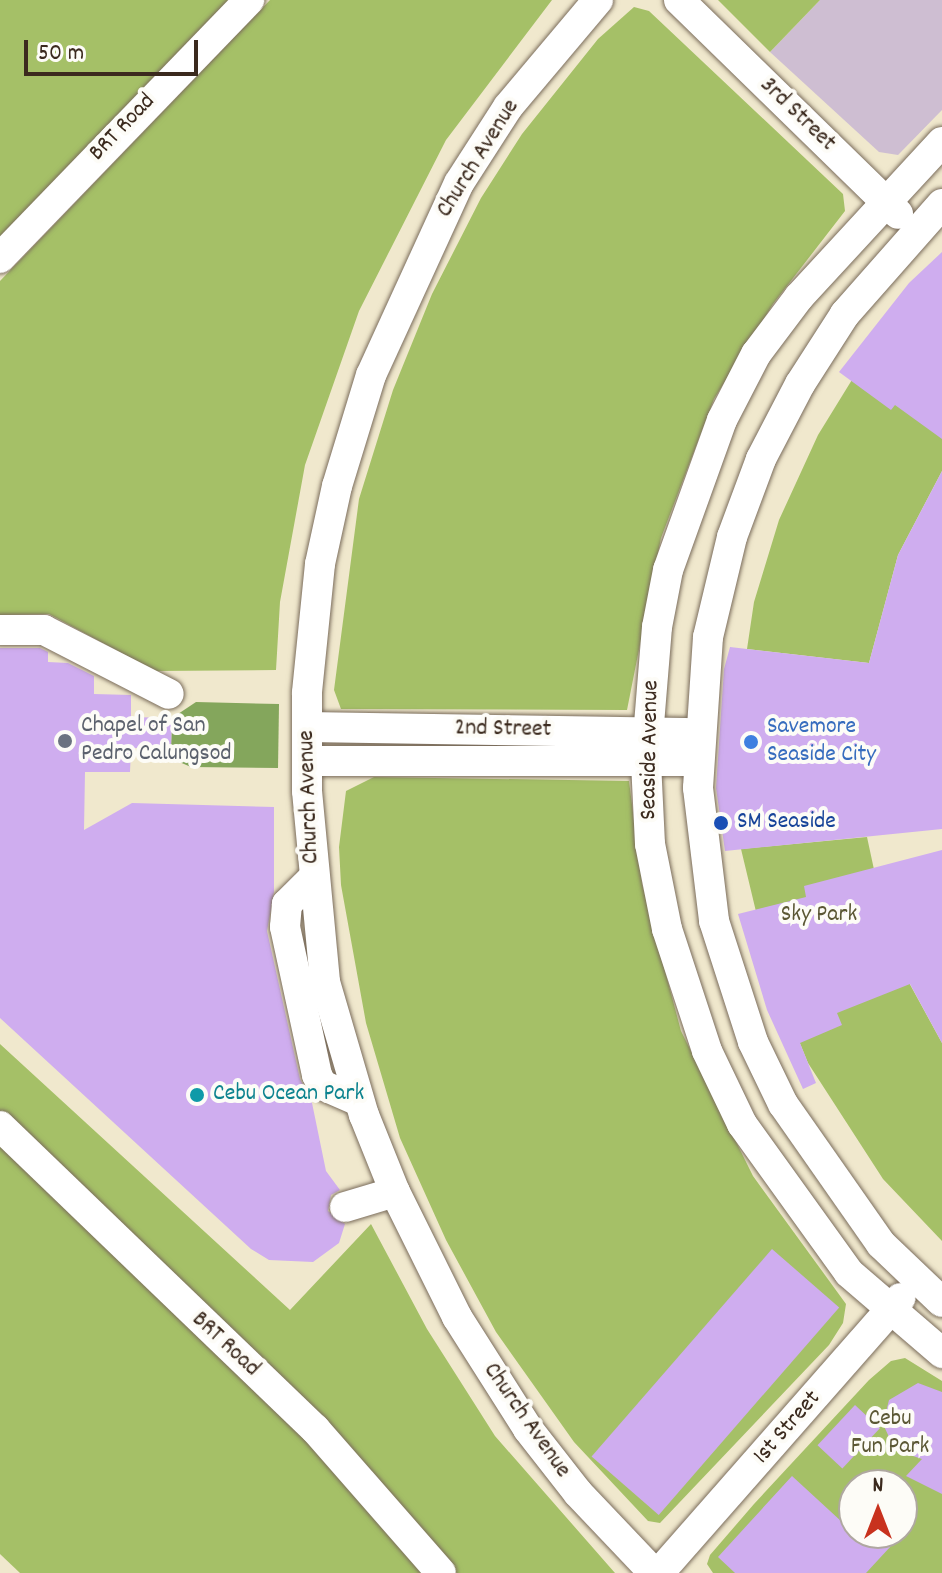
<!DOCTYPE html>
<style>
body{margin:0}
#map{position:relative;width:942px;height:1573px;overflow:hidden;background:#f0e8cd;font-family:Dekko,sans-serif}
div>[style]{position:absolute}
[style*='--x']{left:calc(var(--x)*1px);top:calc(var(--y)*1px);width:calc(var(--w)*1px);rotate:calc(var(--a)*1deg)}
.industrial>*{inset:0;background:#cebed2}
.green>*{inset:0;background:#a5c067}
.forest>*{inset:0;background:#84a65c}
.building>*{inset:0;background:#cfadef;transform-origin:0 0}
.roads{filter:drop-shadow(0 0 2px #7a6c5b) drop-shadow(0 0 2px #7a6c5b)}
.minor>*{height:30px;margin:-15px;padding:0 15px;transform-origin:15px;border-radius:15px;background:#fff}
.dots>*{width:22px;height:22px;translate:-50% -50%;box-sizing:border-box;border:4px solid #fdfcf7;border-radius:50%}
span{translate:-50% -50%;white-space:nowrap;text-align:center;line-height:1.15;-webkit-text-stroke:8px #fdfcf7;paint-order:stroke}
.street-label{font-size:24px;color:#3b2a1e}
.worship-label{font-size:24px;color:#5b616d}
.left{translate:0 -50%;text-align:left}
.shop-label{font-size:24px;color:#366cbe}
.transit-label{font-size:24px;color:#164399}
.park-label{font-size:24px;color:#5b5734}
.culture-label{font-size:24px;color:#0d838f}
.north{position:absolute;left:838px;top:1469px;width:80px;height:80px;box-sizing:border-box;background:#fdfcf7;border:2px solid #afa8a0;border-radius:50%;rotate:0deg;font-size:22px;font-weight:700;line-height:32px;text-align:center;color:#3b2a1e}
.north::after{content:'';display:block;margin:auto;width:28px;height:36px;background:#c8321e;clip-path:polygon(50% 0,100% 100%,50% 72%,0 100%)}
.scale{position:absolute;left:24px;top:40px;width:174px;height:36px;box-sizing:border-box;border:4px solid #3b2a1e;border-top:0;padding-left:10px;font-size:24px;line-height:28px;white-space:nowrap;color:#3b2a1e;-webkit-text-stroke:6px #fdfcf7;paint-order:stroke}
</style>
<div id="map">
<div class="industrial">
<div style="clip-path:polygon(820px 0,942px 0,942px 110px,898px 155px,879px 152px,770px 52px)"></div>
</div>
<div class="green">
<div style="clip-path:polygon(0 0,233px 0,0 239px)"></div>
<div style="clip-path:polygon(270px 0,552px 0,446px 140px,359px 311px,305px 465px,280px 602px,276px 670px,155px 671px,49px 614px,0 615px,0 281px)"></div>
<div style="clip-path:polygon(718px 0,820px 0,770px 52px)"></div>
<div style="clip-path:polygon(634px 7px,649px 11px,843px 194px,845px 211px,773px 304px,714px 399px,661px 538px,627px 710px,341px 709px,334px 690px,359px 499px,393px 390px,432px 294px,481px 198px,522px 134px,598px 39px)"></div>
<div style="clip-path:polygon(942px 273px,942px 471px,898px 555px,869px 663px,747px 649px,754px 602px,779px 520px,818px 435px,866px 357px)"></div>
<div style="clip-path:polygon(374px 777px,629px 781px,642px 884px,681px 1031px,753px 1176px,846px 1304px,843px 1323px,829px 1345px,660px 1523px,648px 1521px,574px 1442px,496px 1332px,446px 1240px,400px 1138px,366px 1023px,341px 885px,339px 847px,346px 791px)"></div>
<div style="clip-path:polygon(867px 837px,884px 916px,907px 979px,942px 1043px,942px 1241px,883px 1179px,808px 1063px,770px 970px,741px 849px)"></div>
<div style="clip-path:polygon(0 1044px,290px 1310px,371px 1224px,427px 1329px,495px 1436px,615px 1573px,454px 1573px,0 1115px)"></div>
<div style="clip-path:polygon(0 1146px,284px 1418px,385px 1521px,425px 1573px,20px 1573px,0 1554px)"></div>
<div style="clip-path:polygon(evenodd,905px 1358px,942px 1381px,942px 1573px,713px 1573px,707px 1564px,710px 1555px,754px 1504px,869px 1380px,891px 1361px,905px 1358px,854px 1485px,902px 1485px,902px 1533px,854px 1533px,854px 1485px)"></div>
</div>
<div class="forest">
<div style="clip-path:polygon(196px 702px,279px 704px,278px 768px,191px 767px,177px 761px,171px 748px,172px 718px)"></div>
</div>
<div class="building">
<div style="clip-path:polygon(942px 252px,942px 439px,895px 405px,891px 410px,839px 372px,909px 283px)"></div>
<div style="clip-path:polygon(942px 471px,942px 829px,725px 851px,716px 788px,724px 669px,730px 647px,869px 663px,898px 555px)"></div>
<div style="clip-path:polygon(0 648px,40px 648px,48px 652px,48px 662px,68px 663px,94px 676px,94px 694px,131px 695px,131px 717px,172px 718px,171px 748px,131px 748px,130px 772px,85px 772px,84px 830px,132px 803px,274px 807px,274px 892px,267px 931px,300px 1079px,311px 1098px,326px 1171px,340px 1190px,331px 1195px,328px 1211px,345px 1224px,339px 1243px,313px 1262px,269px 1260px,251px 1249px,0 1018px)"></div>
<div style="clip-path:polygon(942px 850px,942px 1043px,910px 984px,837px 1013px,842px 1025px,800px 1043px,816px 1083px,803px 1089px,767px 1010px,738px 914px,806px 897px,804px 886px)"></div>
<div style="left:772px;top:1249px;width:89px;height:275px;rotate:41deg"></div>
<div style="clip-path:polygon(918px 1383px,942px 1392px,942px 1494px,906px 1476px,922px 1459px,895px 1450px,883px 1424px,889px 1400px)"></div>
<div style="left:855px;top:1405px;width:34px;height:55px;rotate:43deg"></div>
<div style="clip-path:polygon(792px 1476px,854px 1533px,903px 1533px,866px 1573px,735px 1573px,718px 1557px)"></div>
</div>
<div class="roads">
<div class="minor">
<div style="--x:598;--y:0;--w:140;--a:130.1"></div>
<div style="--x:508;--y:107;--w:90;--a:122.8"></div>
<div style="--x:459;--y:183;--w:211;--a:114.6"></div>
<div style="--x:371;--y:375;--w:116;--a:107"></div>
<div style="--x:337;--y:486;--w:80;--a:102.3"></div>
<div style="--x:320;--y:564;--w:130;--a:95.8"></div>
<div style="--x:307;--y:693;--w:98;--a:90"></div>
<div style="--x:307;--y:791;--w:192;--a:84.6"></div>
<div style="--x:325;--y:982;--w:139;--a:73.7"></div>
<div style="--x:364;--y:1115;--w:83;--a:68.1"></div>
<div style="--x:395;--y:1192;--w:140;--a:63.6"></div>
<div style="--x:457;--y:1317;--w:133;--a:57.6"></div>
<div style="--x:528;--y:1429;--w:81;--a:52"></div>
<div style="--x:578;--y:1493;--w:110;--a:46.5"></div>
<div style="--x:679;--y:0;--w:306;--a:44.3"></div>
<div style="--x:942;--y:142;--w:211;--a:132.7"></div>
<div style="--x:799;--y:297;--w:71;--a:127"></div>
<div style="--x:756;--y:354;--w:74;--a:117.3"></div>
<div style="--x:722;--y:420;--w:159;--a:109.8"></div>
<div style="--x:668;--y:570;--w:58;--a:100.9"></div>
<div style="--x:657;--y:627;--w:135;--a:94.7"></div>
<div style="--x:646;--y:762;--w:82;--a:87.2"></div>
<div style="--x:650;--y:844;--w:87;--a:78.7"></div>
<div style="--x:667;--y:929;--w:128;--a:71.8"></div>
<div style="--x:707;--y:1051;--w:81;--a:64.4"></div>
<div style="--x:742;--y:1124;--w:183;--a:54.3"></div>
<div style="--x:849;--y:1273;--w:123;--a:40.7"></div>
<div style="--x:942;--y:204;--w:147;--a:131.4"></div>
<div style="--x:845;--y:314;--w:83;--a:122.7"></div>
<div style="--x:800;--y:384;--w:85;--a:117.5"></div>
<div style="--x:761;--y:459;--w:83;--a:110.4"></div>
<div style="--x:732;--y:537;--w:103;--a:103.5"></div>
<div style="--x:708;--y:637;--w:151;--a:93.8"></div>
<div style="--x:698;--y:788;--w:134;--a:83.1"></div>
<div style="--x:714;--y:921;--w:127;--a:72.1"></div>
<div style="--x:753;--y:1042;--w:69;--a:64.2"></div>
<div style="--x:783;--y:1104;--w:171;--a:55"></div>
<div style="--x:881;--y:1244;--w:84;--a:43.6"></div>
<div style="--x:0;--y:258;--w:359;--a:-46"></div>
<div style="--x:0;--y:630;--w:44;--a:0"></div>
<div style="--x:44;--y:630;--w:140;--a:27.1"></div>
<div style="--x:307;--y:727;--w:392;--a:0.9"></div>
<div style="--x:307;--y:761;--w:392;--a:0"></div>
<div style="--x:313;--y:878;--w:37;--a:135"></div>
<div style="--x:287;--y:904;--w:23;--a:95"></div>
<div style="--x:285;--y:927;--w:151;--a:77.8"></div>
<div style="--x:317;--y:1075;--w:11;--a:63"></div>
<div style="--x:322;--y:1085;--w:40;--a:23.4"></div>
<div style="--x:0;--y:1126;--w:437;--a:43.9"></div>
<div style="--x:315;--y:1429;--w:191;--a:48.8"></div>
<div style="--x:345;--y:1207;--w:52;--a:-16.7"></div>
<div style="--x:659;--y:1573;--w:366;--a:-48.7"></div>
</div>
</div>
<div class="dots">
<div style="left:65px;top:741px;background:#6b7280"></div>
<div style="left:751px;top:742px;background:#3f7fe0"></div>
<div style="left:721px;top:823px;background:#1a4fb4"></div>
<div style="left:197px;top:1095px;background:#0f9aa8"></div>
</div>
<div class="street-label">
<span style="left:797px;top:115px;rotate:44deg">3rd Street</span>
<span style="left:123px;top:128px;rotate:-46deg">BRT Road</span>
<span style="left:479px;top:159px;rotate:-58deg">Church Avenue</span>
<span style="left:503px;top:730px;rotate:1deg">2nd Street</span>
<span style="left:651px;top:750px;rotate:-89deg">Seaside Avenue</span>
<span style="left:310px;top:797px;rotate:-92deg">Church Avenue</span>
<span style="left:225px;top:1345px;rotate:43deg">BRT Road</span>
<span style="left:526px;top:1421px;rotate:55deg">Church Avenue</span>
<span style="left:788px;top:1428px;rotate:-49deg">1st Street</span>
</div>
<div class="worship-label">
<span class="left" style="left:81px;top:741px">Chapel of San<br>Pedro Calungsod</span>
</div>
<div class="shop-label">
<span class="left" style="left:767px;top:742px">Savemore<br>Seaside City</span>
</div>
<div class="transit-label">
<span class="left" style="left:737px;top:823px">SM Seaside</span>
</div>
<div class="park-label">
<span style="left:819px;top:916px">Sky Park</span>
<span style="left:890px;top:1434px">Cebu<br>Fun Park</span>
</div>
<div class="culture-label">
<span class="left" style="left:213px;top:1095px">Cebu Ocean Park</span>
</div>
<div class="north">N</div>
<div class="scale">50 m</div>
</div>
